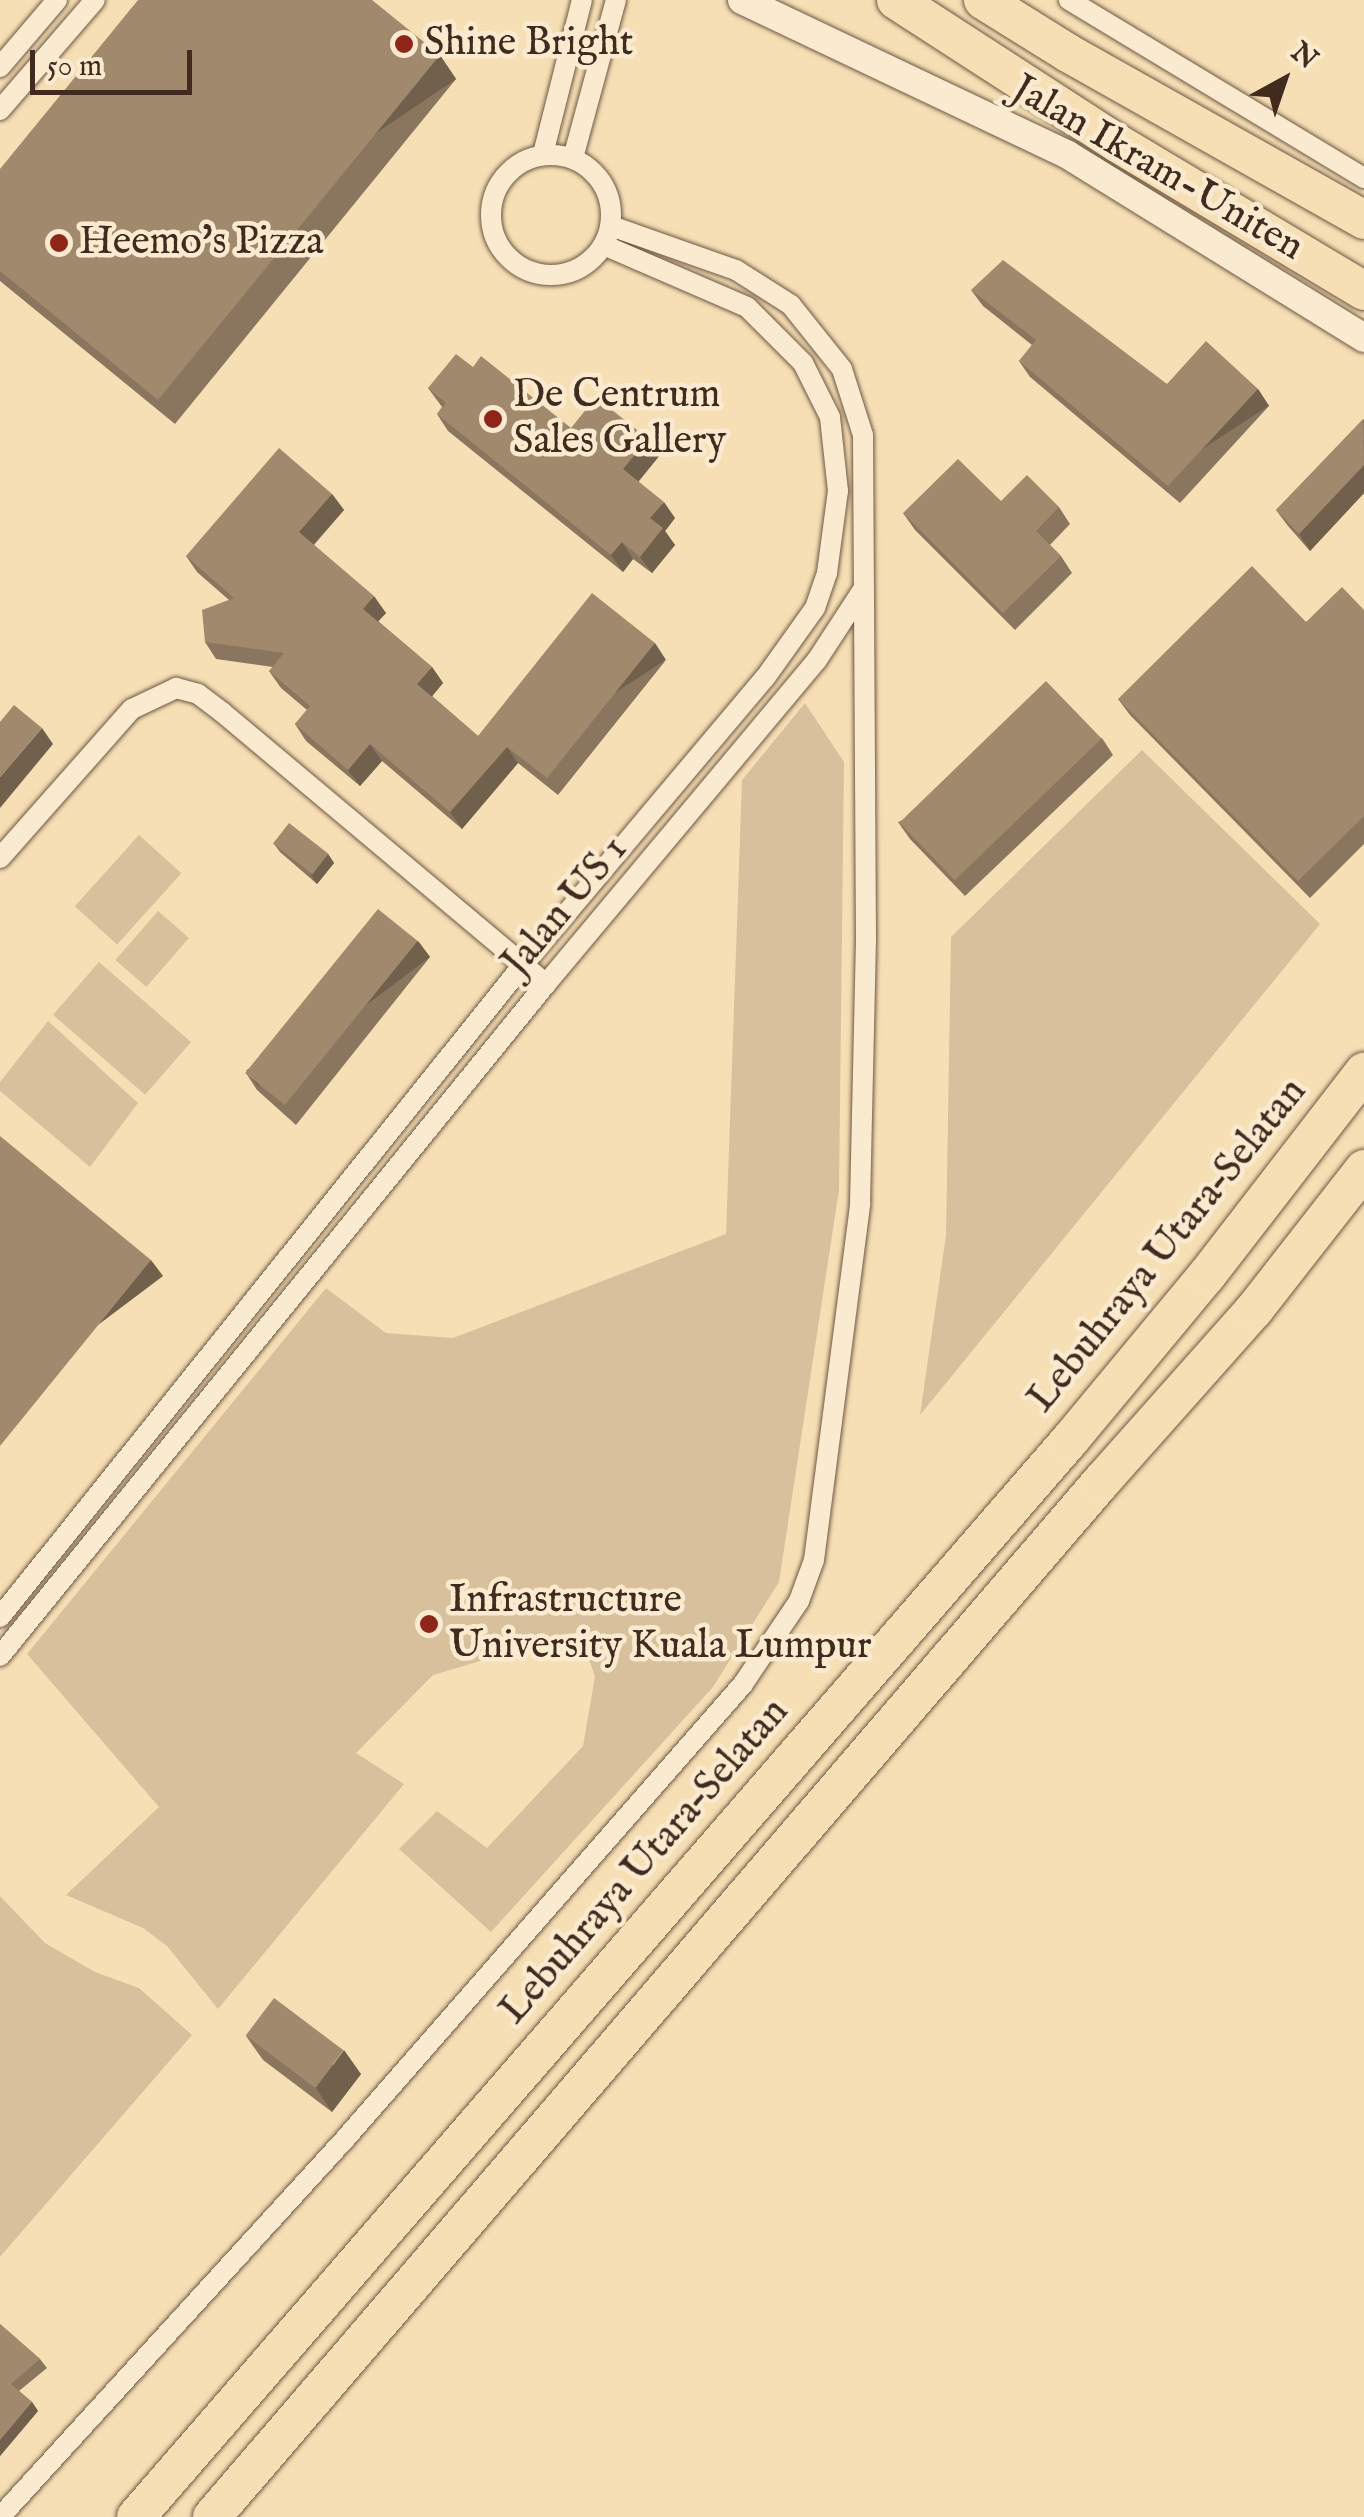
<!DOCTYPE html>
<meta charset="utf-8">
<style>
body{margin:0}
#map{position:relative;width:1364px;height:2517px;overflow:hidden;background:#f7dfb5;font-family:"IM FELL English",serif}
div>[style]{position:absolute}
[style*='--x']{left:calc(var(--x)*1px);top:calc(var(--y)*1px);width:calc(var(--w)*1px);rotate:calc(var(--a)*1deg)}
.green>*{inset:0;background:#d8c09c;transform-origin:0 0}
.roads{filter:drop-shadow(0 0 2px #6e5844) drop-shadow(0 0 2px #6e5844)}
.street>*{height:20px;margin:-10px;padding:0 10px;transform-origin:10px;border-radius:10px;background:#faeacf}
.street>.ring{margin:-10px;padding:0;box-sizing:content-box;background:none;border:20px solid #faeacf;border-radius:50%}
.secondary>*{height:28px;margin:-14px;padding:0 14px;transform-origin:14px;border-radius:14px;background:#faeacf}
.highway>*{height:38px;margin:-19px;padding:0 19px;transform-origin:19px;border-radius:19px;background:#f7dfb5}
.wall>*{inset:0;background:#8a765e}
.shaded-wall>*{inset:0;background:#70604c;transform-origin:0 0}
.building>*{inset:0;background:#a0896d;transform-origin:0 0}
.dots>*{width:28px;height:28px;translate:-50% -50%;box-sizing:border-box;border:5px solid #faeacf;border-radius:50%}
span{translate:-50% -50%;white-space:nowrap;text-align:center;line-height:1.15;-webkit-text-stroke:9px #faeacf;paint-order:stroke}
.poi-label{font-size:40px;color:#412b1f}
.left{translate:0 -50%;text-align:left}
.street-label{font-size:40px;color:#412b1f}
.north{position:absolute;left:1234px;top:30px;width:100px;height:100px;-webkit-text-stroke:8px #faeacf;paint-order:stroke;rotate:40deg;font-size:28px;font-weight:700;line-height:40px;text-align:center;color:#412b1f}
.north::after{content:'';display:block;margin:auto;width:35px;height:45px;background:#412b1f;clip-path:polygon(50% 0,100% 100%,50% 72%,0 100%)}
.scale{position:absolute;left:30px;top:50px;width:162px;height:45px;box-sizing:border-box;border:5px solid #412b1f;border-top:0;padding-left:12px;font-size:30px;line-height:35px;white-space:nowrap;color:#412b1f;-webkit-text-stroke:8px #faeacf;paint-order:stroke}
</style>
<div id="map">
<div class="green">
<div style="clip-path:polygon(805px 703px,844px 762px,839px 1190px,779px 1582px,713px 1687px,491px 1932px,399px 1849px,437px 1811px,487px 1848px,583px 1746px,595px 1676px,579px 1632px,433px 1675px,356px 1753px,404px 1784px,218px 2009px,167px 1946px,143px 1928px,66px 1895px,159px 1807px,27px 1654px,326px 1288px,386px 1333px,453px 1338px,726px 1234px,742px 780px)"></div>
<div style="clip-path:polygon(1142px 750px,1320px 924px,920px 1415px,946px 1235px,951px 937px)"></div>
<div style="left:139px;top:835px;width:57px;height:96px;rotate:42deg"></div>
<div style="left:158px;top:911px;width:41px;height:65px;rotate:41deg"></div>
<div style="left:99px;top:962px;width:122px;height:70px;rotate:41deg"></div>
<div style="clip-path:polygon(48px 1021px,138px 1103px,90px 1167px,0 1091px,0 1082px)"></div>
<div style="clip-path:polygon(0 1896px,45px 1943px,95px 1972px,139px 1988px,192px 2035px,0 2257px)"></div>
</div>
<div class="roads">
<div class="street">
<div style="--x:1069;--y:0;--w:345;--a:31.1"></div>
<div style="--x:0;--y:67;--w:88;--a:-49.6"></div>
<div style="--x:0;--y:110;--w:145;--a:-49.2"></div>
<div style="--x:543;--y:154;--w:159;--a:-75.8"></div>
<div class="ring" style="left:491px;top:155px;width:100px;height:100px"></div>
<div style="--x:573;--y:158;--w:164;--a:-74.8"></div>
<div style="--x:0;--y:858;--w:199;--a:-48.5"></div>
<div style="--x:132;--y:709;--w:49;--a:-25.5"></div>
<div style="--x:176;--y:688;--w:23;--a:15"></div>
<div style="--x:198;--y:694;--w:30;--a:37"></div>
<div style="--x:222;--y:712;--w:423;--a:40"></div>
<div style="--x:0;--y:1617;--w:836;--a:-51.27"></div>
<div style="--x:523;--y:965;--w:375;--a:-49.9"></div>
<div style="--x:765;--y:678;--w:86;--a:-54.5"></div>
<div style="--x:815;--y:608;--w:37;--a:-71"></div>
<div style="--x:827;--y:573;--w:83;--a:-82.4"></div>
<div style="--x:838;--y:491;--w:74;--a:-96.2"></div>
<div style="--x:830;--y:417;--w:60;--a:-116.6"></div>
<div style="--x:803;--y:363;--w:79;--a:-135"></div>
<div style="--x:747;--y:307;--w:156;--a:-156.6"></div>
<div style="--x:0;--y:1656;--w:866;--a:-50.91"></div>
<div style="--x:546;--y:984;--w:422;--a:-50.1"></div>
<div style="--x:817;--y:660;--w:82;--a:-56.9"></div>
<div style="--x:0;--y:2517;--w:512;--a:-47.61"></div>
<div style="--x:345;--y:2139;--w:605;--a:-48.82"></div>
<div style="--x:743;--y:1684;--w:100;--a:-56"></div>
<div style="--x:799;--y:1601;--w:44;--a:-69.9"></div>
<div style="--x:814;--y:1560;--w:359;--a:-82.6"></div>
<div style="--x:860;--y:1204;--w:265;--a:-88.7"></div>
<div style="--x:866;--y:939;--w:504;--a:-90.34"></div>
<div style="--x:863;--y:435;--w:69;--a:-107.7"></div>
<div style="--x:842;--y:369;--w:82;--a:-128.6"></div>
<div style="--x:791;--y:305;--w:65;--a:-147.5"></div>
<div style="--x:736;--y:270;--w:133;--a:-160.6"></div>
</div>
<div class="secondary">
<div style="--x:742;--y:0;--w:361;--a:25.4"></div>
<div style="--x:1068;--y:155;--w:348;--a:31.7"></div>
</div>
<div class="highway">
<div style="--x:896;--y:0;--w:263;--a:32.9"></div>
<div style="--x:1117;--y:143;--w:288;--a:30.9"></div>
<div style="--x:983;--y:0;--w:100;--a:31.9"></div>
<div style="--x:1068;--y:53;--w:340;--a:29.4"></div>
<div style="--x:136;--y:2517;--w:1426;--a:-49.07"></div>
<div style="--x:1070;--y:1440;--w:214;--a:-50.3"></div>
<div style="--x:1207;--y:1275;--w:257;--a:-52.3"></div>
<div style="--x:212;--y:2517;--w:1366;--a:-49.34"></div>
<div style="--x:1102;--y:1481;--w:229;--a:-48.4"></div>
<div style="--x:1254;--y:1310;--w:179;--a:-52"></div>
</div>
</div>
<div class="wall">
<div style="clip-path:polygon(456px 79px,175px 424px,0 281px,0 169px)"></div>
<div style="clip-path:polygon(971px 290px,1167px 384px,1258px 389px,1269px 406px,1180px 503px,1030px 377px,1019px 361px,1032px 345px,983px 306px)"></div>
<div style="clip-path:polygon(473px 367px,571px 428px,660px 455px,638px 481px,675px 518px,665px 531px,675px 545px,652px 573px,633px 559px,623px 572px,448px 431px,437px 414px,442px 407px,428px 388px)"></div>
<div style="clip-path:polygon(1364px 419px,1364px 493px,1310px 551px,1288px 526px,1276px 510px)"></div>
<div style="clip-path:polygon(332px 494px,344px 510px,314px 545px,386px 613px,378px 621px,432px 667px,443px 683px,432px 696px,478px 736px,666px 660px,558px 795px,518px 763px,462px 829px,382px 761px,360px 786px,306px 741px,295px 724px,307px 710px,281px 688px,269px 671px,273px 667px,216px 659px,205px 642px,229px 600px,197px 572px,186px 556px)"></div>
<div style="clip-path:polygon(1059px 507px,1070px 524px,1050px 545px,1061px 556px,1072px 573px,1015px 630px,915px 530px,903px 513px)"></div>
<div style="clip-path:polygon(1364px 610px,1364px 844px,1310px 898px,1130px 715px,1118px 699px)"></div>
<div style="clip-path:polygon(1102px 738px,1113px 755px,965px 896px,910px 839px,898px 822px)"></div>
<div style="clip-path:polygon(274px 844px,328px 854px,334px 863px,317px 884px,280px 852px)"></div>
<div style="clip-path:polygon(418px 941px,430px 957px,296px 1125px,257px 1090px,246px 1073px)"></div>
<div style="clip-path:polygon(246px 2036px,361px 2074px,332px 2112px,263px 2060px)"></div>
<div style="clip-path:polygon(0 2324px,40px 2359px,47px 2368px,19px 2391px,32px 2402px,38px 2411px,0 2456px)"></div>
</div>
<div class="shaded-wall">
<div style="left:440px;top:55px;width:29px;height:446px;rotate:56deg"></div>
<div style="left:1258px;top:389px;width:20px;height:132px;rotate:57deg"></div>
<div style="clip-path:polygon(648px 439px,660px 455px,635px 486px,623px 469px)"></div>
<div style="clip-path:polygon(1364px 465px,1364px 493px,1310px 551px,1299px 534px)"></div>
<div style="clip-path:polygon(332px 494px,344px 510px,310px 548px,299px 532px)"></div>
<div style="clip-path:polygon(664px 502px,675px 518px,665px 531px,675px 545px,652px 573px,640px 557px,650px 518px)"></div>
<div style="clip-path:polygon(622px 542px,633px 559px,623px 572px,611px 555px)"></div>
<div style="clip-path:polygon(374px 596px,386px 613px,375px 625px,363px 609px)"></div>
<div style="left:655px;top:643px;width:20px;height:173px;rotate:57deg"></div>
<div style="clip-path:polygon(432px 667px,443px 683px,429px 700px,417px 684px)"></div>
<div style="clip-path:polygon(42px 728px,53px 744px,0 808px,0 777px)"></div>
<div style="clip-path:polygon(370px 744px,382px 761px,360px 786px,348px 770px)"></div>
<div style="clip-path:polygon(507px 747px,518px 763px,462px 829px,450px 812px)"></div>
<div style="clip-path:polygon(328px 854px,334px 863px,317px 884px,311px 875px)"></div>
<div style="left:418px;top:941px;width:20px;height:215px;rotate:53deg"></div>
<div style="left:151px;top:1260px;width:20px;height:240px;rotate:53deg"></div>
<div style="clip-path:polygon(344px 2050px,361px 2074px,332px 2112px,316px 2088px)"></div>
<div style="clip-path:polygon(32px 2402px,38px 2411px,0 2456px,0 2440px)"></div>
</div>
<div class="building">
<div style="clip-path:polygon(138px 0,372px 0,440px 55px,158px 400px,0 271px,0 169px)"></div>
<div style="clip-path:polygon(1003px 260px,1167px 384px,1206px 341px,1258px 389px,1168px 486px,1019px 361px,1036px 340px,971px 290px)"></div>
<div style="clip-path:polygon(456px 354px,473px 367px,481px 356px,571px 428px,596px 397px,648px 439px,623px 469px,664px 502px,650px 518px,663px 528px,640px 557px,622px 542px,611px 555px,437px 414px,446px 403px,428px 388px)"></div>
<div style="clip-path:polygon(1363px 419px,1364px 465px,1299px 534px,1276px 510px)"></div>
<div style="clip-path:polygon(279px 448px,332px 494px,299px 532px,374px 596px,363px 609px,432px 667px,417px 684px,478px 736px,592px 593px,655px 643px,547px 778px,507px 747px,450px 812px,370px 744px,348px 770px,295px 724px,310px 706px,269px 671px,284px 653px,205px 642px,202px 610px,234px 598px,186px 556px)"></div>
<div style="clip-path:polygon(958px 459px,1001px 501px,1027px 475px,1059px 507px,1036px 531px,1061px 556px,1003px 613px,903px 513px)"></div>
<div style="clip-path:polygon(1252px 566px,1306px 622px,1342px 587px,1364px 610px,1364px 816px,1298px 881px,1118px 699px)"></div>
<div style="left:1046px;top:681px;width:80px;height:204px;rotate:46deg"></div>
<div style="clip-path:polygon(14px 705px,42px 728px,0 777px,0 722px)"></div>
<div style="left:289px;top:823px;width:50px;height:26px;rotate:38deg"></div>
<div style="left:378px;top:909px;width:51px;height:211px;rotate:39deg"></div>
<div style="clip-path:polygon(0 1136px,151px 1260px,0 1446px)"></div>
<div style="left:274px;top:1998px;width:87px;height:47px;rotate:37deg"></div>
<div style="clip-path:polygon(0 2324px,40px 2359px,11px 2384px,32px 2402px,0 2440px)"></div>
</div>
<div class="dots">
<div style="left:404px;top:44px;background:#8f2418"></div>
<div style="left:59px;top:243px;background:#8f2418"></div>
<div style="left:493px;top:419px;background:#8f2418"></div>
<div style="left:429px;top:1624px;background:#8f2418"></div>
</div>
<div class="poi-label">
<span class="left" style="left:424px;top:44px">Shine Bright</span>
<span class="left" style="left:79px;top:243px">Heemo's Pizza</span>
<span class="left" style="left:513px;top:419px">De Centrum<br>Sales Gallery</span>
<span class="left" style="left:449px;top:1624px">Infrastructure<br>University Kuala Lumpur</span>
</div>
<div class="street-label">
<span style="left:1157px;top:169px;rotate:30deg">Jalan Ikram-Uniten</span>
<span style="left:566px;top:907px;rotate:-50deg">Jalan US 1</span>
<span style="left:1168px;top:1246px;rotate:-51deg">Lebuhraya Utara–Selatan</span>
<span style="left:645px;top:1862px;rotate:-49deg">Lebuhraya Utara–Selatan</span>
</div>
<div class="north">N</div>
<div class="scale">50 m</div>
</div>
